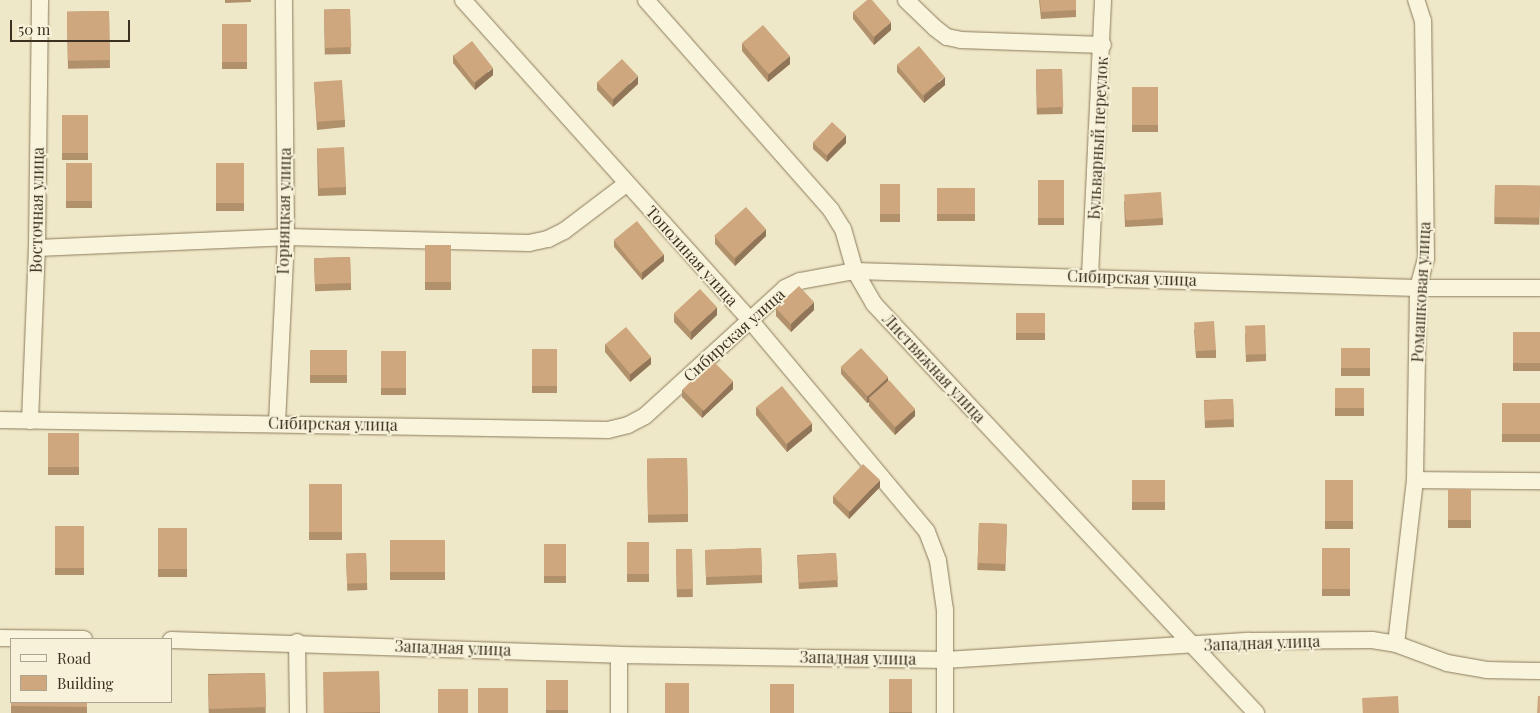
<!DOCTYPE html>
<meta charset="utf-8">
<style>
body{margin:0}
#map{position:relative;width:1540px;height:713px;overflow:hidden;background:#efe8c8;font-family:"Playfair Display",serif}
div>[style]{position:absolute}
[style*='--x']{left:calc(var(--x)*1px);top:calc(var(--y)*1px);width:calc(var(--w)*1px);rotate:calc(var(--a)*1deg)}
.roads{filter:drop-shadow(0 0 1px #8c7b5d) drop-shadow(0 0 1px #8c7b5d)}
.minor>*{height:16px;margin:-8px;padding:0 8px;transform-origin:8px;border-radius:8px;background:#f9f4dc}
.wall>*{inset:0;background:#b1906c;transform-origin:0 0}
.shaded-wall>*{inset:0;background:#907558}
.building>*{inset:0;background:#cea77e;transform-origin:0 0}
span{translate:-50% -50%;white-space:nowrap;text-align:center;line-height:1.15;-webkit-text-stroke:4px #f6f1d8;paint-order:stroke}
.street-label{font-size:16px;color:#3c3120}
.legend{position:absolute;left:10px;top:638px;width:162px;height:65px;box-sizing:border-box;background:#f6f1d8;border:1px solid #aca48e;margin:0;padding:6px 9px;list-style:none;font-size:15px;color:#3c3120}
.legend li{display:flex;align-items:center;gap:10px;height:25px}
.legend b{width:25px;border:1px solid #aca48e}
.scale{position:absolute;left:10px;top:20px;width:120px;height:22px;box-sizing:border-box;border:2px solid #3c3120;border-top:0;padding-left:6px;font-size:15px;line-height:18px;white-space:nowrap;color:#3c3120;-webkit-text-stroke:4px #f6f1d8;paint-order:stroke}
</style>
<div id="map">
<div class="roads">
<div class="minor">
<div style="--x:463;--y:0;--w:430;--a:48.1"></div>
<div style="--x:750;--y:320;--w:276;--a:50.1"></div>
<div style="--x:927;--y:532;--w:31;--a:69"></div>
<div style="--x:938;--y:561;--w:49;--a:81.9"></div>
<div style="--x:945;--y:610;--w:103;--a:90"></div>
<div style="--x:646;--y:0;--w:280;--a:48.6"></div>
<div style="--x:831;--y:210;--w:22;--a:58"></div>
<div style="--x:843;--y:229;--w:44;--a:74.1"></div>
<div style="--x:855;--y:271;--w:38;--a:60"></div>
<div style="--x:874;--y:304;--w:560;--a:46.95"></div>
<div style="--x:906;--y:0;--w:40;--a:44"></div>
<div style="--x:935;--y:28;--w:15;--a:37"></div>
<div style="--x:947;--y:37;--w:14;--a:12"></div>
<div style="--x:961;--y:40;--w:142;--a:2"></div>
<div style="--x:37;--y:248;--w:249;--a:-2.5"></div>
<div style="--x:286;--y:237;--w:243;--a:1.4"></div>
<div style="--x:529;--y:243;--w:19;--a:-12"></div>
<div style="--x:548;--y:239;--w:18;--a:-27"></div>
<div style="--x:564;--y:231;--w:78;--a:-37.2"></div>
<div style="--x:1090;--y:276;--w:276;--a:-87.3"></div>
<div style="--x:0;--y:420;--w:608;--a:0.94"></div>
<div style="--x:608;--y:430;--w:21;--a:-14"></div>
<div style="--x:628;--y:425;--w:19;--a:-28"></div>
<div style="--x:645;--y:416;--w:190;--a:-42.4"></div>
<div style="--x:785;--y:288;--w:17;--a:-25"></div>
<div style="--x:800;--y:281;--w:56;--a:-10.3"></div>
<div style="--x:855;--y:271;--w:563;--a:1.73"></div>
<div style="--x:1418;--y:288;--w:122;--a:0"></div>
<div style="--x:30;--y:421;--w:173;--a:-87.7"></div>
<div style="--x:37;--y:248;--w:248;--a:-89.3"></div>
<div style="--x:277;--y:423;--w:186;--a:-87.2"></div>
<div style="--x:286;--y:237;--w:237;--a:-90.5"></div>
<div style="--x:1415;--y:480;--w:125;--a:0.5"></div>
<div style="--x:0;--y:638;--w:84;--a:0.7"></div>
<div style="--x:171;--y:640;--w:448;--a:1.9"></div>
<div style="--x:619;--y:655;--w:326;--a:0.9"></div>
<div style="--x:945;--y:660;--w:305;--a:-3.6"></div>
<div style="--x:1249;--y:641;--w:123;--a:-0.5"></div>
<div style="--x:1372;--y:640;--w:24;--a:9"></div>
<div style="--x:1396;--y:644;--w:54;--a:20.4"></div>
<div style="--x:1447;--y:663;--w:40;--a:10"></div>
<div style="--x:1486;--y:670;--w:54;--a:1.1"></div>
<div style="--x:297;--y:642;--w:71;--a:89.2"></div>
<div style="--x:1396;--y:644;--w:165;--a:-83.4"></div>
<div style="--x:1415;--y:480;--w:192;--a:-89.1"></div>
<div style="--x:1418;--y:288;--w:30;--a:-75"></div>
<div style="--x:1426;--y:259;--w:238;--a:-90.7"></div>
<div style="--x:1423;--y:21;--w:22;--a:-108"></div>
<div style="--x:619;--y:713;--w:58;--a:-90"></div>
</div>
</div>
<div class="wall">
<div style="clip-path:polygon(225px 0,251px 0,251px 2px,225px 3px)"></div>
<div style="clip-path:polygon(1039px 0,1076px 0,1076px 17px,1041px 19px)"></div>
<div style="left:350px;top:9px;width:45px;height:26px;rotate:89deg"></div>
<div style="left:109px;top:11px;width:57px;height:42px;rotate:89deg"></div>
<div style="clip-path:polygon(853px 12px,891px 30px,874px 45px,853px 19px)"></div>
<div style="left:222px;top:24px;width:25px;height:45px"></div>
<div style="clip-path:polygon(742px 43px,790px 64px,768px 82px,742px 51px)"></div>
<div style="clip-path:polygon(453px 55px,493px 75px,475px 90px,453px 63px)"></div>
<div style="clip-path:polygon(897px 65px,945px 85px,924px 103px,897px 72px)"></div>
<div style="left:1062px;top:69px;width:45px;height:26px;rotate:89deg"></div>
<div style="clip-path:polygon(314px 82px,345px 120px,345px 127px,317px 130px)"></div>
<div style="clip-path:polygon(597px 82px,638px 84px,613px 107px,597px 90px)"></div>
<div style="left:1132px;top:87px;width:26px;height:45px"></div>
<div style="left:62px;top:115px;width:26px;height:45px"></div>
<div style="clip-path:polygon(813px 142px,846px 143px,827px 162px,813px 149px)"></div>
<div style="clip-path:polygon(317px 148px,346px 187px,346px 195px,318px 196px)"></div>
<div style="left:66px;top:163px;width:26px;height:45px"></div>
<div style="left:216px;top:163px;width:28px;height:48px"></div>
<div style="left:1038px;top:180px;width:26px;height:45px"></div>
<div style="left:880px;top:184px;width:20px;height:38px"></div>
<div style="left:1495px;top:185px;width:45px;height:39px;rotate:1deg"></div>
<div style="left:937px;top:188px;width:38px;height:33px"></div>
<div style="clip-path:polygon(1124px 201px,1163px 218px,1163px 225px,1125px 227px)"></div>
<div style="clip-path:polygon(766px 236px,735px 266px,715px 244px,715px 237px)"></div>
<div style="clip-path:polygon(614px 240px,664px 261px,642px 280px,614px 247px)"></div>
<div style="left:451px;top:245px;width:45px;height:26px;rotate:90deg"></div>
<div style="left:350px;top:257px;width:33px;height:36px;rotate:88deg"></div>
<div style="clip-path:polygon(776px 308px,814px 310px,791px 332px,776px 316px)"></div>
<div style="left:1045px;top:313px;width:27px;height:29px;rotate:90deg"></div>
<div style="clip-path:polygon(674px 314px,717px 315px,691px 340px,674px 322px)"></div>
<div style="clip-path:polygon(1194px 329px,1216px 350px,1216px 358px,1196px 358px)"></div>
<div style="left:1513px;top:332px;width:27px;height:39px"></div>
<div style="clip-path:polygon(1245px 333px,1266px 354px,1266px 361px,1246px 362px)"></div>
<div style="clip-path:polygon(605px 344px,651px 364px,630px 382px,605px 352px)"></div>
<div style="left:1370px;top:348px;width:28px;height:29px;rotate:90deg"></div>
<div style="left:532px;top:349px;width:25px;height:44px"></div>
<div style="left:310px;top:350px;width:37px;height:33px"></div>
<div style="left:381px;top:351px;width:25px;height:44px"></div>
<div style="clip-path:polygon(841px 367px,888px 381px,915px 416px,895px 435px,869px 406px,869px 402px,867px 403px,841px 374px)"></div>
<div style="left:1335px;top:388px;width:29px;height:28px"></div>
<div style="clip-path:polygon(733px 389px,702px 418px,682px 397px,682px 390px)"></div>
<div style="left:1233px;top:399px;width:28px;height:29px;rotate:88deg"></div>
<div style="left:1502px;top:403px;width:38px;height:39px"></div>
<div style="clip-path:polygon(756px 407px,812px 431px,787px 452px,756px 415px)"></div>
<div style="left:48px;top:433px;width:31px;height:42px"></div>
<div style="left:687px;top:458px;width:64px;height:40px;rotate:89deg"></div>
<div style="left:1132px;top:480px;width:33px;height:30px"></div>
<div style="left:1325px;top:480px;width:28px;height:49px"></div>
<div style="left:309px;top:484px;width:33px;height:56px"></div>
<div style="clip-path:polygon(880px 487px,849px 519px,833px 503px,833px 496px)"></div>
<div style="left:1448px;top:489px;width:23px;height:39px"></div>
<div style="left:979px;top:523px;width:28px;height:47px;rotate:2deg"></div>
<div style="left:55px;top:526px;width:29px;height:49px"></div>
<div style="left:158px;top:528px;width:29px;height:49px"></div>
<div style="left:445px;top:540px;width:40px;height:55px;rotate:90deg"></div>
<div style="left:627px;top:542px;width:22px;height:40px"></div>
<div style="left:544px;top:544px;width:22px;height:39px"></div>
<div style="left:761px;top:548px;width:35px;height:56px;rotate:88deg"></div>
<div style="left:1322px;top:548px;width:28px;height:48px"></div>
<div style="left:692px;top:549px;width:48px;height:16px;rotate:89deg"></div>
<div style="left:366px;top:553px;width:37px;height:20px;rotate:88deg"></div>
<div style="left:836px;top:553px;width:34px;height:39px;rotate:87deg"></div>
<div style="clip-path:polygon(379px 671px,380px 713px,324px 713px)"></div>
<div style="left:265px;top:673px;width:40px;height:57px;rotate:89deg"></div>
<div style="left:889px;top:679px;width:23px;height:34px"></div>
<div style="left:546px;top:680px;width:22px;height:33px"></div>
<div style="clip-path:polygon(87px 702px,87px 713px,11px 713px,11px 706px)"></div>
</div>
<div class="shaded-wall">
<div style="clip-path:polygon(891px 22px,891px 30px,874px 45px,874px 37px)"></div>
<div style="clip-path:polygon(790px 56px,790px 64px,768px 82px,768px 74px)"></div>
<div style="clip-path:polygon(493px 68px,493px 75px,475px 90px,475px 83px)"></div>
<div style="clip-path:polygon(638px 76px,638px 84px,613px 107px,613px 100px)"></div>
<div style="clip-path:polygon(945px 77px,945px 85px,924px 103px,924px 96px)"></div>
<div style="clip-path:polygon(846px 135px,846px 143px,827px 162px,827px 155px)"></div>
<div style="clip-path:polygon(766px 229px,766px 236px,735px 266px,735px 259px)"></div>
<div style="clip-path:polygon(664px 254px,664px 261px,642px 280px,642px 273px)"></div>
<div style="clip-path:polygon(814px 302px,814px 310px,791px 332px,791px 324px)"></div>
<div style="clip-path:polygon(717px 307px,717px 315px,691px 340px,691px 332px)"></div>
<div style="clip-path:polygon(651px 357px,651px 364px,630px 382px,630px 374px)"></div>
<div style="clip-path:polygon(888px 377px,888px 385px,869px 398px,869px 402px,867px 403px,867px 396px)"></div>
<div style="clip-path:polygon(733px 381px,733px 389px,702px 418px,702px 411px)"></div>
<div style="clip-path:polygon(915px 409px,915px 416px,895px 435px,895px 428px)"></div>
<div style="clip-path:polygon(812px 423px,812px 431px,787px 452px,787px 444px)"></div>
<div style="clip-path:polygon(880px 480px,880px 487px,849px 519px,849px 511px)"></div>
</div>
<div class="building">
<div style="clip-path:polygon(867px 0,872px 0,891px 22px,874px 37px,853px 12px)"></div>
<div style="clip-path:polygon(1040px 0,1076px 0,1076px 10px,1041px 12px)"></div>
<div style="left:350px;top:9px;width:38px;height:26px;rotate:88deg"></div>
<div style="left:109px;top:11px;width:49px;height:42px;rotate:89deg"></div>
<div style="left:222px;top:24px;width:25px;height:38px"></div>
<div style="left:763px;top:25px;width:41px;height:28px;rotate:49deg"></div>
<div style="left:472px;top:41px;width:34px;height:24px;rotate:52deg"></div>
<div style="left:919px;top:46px;width:40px;height:29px;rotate:50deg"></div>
<div style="left:622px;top:59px;width:23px;height:34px;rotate:47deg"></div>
<div style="left:1062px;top:69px;width:38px;height:26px;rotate:88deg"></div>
<div style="left:342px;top:80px;width:40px;height:28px;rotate:86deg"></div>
<div style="left:1132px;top:87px;width:26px;height:38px"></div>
<div style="left:62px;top:115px;width:26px;height:38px"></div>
<div style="left:832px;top:122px;width:19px;height:28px;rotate:43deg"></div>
<div style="left:344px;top:147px;width:40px;height:27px;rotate:87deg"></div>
<div style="left:66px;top:163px;width:26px;height:38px"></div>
<div style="left:216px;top:163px;width:28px;height:40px"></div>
<div style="left:1038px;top:180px;width:26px;height:38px"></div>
<div style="left:880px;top:184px;width:20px;height:30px"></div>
<div style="left:1495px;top:185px;width:45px;height:32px;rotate:1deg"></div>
<div style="left:937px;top:188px;width:38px;height:26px"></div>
<div style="left:1161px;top:192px;width:26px;height:37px;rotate:86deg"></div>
<div style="left:746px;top:207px;width:30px;height:43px;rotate:48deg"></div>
<div style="left:637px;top:221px;width:43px;height:30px;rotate:51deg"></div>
<div style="left:451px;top:245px;width:37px;height:26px;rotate:90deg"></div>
<div style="left:350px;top:257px;width:26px;height:36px;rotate:88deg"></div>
<div style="left:799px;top:286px;width:22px;height:32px;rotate:47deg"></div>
<div style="left:700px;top:289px;width:25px;height:36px;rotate:47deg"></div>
<div style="left:1045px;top:313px;width:20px;height:29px;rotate:90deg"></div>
<div style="left:1214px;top:321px;width:29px;height:20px;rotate:86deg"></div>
<div style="left:1265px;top:325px;width:29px;height:20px;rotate:88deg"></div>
<div style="left:626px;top:327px;width:39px;height:27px;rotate:50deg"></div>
<div style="left:1513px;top:332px;width:27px;height:31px"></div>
<div style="left:861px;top:348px;width:40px;height:28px;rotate:47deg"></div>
<div style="left:1370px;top:348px;width:20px;height:29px;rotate:90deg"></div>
<div style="left:532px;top:349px;width:25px;height:37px"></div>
<div style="left:310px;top:350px;width:37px;height:25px"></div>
<div style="left:381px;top:351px;width:25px;height:37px"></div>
<div style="left:712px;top:360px;width:30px;height:42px;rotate:45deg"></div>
<div style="left:889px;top:380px;width:39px;height:27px;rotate:48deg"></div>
<div style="left:782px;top:386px;width:48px;height:33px;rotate:51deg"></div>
<div style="left:1335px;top:388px;width:29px;height:20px"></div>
<div style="left:1233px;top:399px;width:20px;height:29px;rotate:87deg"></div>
<div style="left:1502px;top:403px;width:38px;height:31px"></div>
<div style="left:48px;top:433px;width:31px;height:34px"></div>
<div style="left:687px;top:458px;width:56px;height:40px;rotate:89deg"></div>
<div style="left:863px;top:464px;width:23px;height:44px;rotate:43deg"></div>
<div style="left:1132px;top:480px;width:33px;height:22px"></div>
<div style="left:1325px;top:480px;width:28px;height:41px"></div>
<div style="left:309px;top:484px;width:33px;height:48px"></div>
<div style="left:1448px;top:489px;width:23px;height:31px"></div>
<div style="left:979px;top:523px;width:28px;height:40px;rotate:2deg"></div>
<div style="left:55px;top:526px;width:29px;height:42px"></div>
<div style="left:158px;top:528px;width:29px;height:41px"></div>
<div style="left:445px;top:540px;width:32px;height:55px;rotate:90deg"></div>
<div style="left:627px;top:542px;width:22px;height:32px"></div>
<div style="left:544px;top:544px;width:22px;height:32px"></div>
<div style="left:761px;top:548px;width:27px;height:56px;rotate:88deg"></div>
<div style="left:1322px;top:548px;width:28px;height:41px"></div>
<div style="left:692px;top:549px;width:40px;height:16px;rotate:89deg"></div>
<div style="left:366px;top:553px;width:30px;height:20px;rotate:88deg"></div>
<div style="left:836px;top:553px;width:27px;height:39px;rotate:86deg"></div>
<div style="left:379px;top:671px;width:41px;height:56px;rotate:89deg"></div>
<div style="left:265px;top:673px;width:34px;height:57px;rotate:88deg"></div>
<div style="left:889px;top:679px;width:23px;height:33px"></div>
<div style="left:546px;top:680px;width:22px;height:30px"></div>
<div style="left:665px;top:683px;width:24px;height:30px"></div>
<div style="left:770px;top:684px;width:24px;height:29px"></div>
<div style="left:478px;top:688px;width:30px;height:25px"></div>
<div style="left:438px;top:689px;width:30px;height:24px"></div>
<div style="left:1398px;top:696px;width:17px;height:36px;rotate:87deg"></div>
<div style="clip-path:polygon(1538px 696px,1540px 696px,1540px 713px,1537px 713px)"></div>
<div style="clip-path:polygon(11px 702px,87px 702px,87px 707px,11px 706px)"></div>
</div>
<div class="street-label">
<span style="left:1098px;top:138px;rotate:-87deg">Бульварный переулок</span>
<span style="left:37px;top:210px;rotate:-89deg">Восточная улица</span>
<span style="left:284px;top:211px;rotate:-89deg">Горняцкая улица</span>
<span style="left:692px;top:256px;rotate:48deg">Тополиная улица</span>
<span style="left:1132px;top:278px;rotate:2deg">Сибирская улица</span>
<span style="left:1421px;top:292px;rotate:-87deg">Ромашковая улица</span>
<span style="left:734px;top:335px;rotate:-42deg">Сибирская улица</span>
<span style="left:934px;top:368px;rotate:47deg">Листвяжная улица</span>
<span style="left:333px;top:424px;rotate:1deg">Сибирская улица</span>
<span style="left:1262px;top:643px;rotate:-2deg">Западная улица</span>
<span style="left:453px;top:648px;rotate:2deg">Западная улица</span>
<span style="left:858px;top:658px;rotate:1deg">Западная улица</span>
</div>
<ul class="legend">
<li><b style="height:6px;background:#f9f4dc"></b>Road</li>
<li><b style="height:14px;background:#cea77e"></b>Building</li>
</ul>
<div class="scale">50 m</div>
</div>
